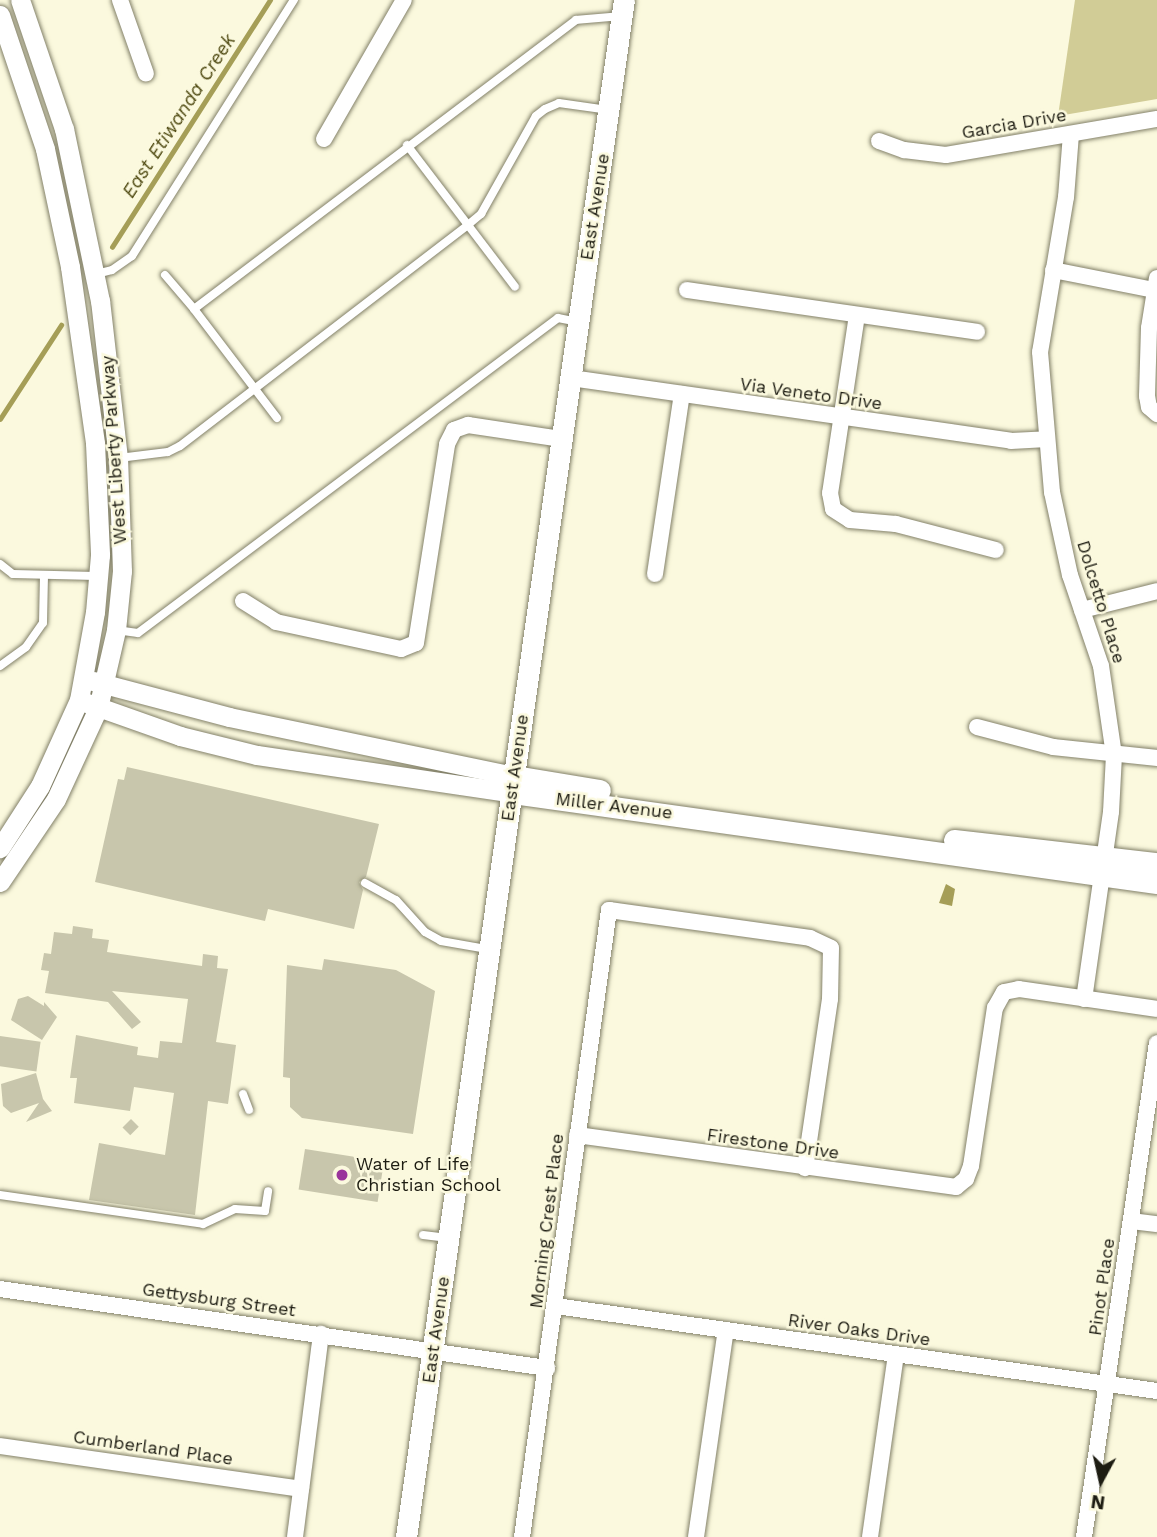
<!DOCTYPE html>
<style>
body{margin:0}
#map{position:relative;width:1157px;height:1537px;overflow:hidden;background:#fbf9de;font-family:"Work Sans",sans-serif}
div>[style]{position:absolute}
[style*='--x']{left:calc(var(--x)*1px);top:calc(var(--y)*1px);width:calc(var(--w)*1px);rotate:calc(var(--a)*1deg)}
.green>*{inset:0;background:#d1cc96}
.water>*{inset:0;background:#a59e57}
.stream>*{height:4.5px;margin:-2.25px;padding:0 2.25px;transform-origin:2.25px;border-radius:2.25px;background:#a59e57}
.building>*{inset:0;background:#c8c6ac;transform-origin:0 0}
.roads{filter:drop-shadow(0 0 2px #828068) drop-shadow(0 0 2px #828068)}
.service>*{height:8px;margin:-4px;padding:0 4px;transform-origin:4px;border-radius:4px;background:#fff}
.minor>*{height:16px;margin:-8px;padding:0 8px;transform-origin:8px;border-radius:8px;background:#fff}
.tertiary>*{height:19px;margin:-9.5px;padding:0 9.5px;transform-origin:9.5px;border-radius:9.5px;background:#fff}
.secondary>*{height:21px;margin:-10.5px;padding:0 10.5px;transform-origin:10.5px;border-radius:10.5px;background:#fff}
.dots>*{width:19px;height:19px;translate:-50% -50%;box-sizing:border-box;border:4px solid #fbf9de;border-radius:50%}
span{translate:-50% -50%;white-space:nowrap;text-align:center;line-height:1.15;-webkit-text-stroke:5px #fbf9de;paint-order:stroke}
.street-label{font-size:18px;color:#1d1c12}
.poi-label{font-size:18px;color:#1d1c12}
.left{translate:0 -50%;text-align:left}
.water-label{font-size:19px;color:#504b13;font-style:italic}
.north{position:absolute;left:1066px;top:1446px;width:70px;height:70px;-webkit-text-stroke:5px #fbf9de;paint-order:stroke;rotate:188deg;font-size:19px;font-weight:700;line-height:28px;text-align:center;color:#1d1c12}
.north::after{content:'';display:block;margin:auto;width:24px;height:32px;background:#1d1c12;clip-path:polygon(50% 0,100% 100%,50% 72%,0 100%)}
</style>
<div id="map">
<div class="green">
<div style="clip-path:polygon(1075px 0,1157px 0,1157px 99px,1058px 116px)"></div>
</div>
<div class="water">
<div style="clip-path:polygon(946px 884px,955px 889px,952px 906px,939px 903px)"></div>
</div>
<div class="stream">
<div style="--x:112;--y:247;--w:293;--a:-57.4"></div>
<div style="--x:0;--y:419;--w:112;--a:-57"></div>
</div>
<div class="building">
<div style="clip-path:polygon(127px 767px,379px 824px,366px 877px,359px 882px,363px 890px,354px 929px,268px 909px,265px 921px,95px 882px,118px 779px,124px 780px)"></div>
<div style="clip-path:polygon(73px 926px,93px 929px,92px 938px,109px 940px,107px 952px,202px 966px,203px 954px,218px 956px,217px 968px,228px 969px,216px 1042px,236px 1045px,228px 1104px,208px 1101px,195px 1215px,89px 1200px,99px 1143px,165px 1155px,174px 1093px,134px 1087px,130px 1111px,74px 1103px,77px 1078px,70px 1078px,76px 1035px,138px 1047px,137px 1055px,158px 1058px,160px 1041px,182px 1043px,188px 999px,112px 991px,141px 1022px,132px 1029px,108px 1002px,45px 993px,49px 971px,41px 970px,44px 953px,51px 954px,54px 932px,72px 934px)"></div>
<div style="clip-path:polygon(324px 959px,396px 970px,435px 991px,413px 1134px,302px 1118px,290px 1107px,290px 1078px,283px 1077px,287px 965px,322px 970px)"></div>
<div style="clip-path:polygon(28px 996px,44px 1006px,44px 1002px,57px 1017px,42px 1040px,11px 1020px,18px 999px)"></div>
<div style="left:0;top:1036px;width:41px;height:30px;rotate:8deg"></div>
<div style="clip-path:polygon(36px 1073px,43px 1099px,52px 1111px,26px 1122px,39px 1103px,11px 1113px,3px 1106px,1px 1084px)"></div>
<div style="left:131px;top:1119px;width:11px;height:12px;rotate:45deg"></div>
<div style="left:305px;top:1149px;width:80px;height:41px;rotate:9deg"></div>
</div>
<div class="roads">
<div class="service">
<div style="--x:407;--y:145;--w:178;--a:52.7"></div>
<div style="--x:96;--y:274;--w:16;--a:-14"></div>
<div style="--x:112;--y:270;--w:24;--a:-35"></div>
<div style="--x:132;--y:256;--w:303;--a:-57.7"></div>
<div style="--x:165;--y:275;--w:45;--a:49.5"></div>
<div style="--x:277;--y:418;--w:137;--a:-127.3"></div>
<div style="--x:194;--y:309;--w:479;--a:-37.1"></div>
<div style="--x:576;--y:20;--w:45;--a:-5.1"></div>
<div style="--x:119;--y:458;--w:49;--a:-7"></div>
<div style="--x:168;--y:452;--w:13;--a:-27"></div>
<div style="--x:180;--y:446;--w:364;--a:-37.5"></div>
<div style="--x:469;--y:224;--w:16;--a:-40"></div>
<div style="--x:481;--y:214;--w:112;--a:-60.7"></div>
<div style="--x:536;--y:116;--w:11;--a:-38"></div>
<div style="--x:545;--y:109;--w:15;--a:-23"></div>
<div style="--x:559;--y:103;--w:49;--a:8.1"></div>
<div style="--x:0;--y:564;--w:16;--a:38"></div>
<div style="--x:13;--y:574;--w:83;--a:1.4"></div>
<div style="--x:116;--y:630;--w:22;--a:8"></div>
<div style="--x:138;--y:633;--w:525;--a:-36.87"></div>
<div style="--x:558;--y:318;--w:20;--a:11"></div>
<div style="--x:0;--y:666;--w:32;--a:-36"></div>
<div style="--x:26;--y:647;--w:29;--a:-55"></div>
<div style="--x:43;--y:623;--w:48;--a:-88.8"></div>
<div style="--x:365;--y:883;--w:35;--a:29"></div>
<div style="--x:396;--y:900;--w:43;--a:47.8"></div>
<div style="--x:425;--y:932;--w:18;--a:29"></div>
<div style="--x:441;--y:941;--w:47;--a:9.9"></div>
<div style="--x:243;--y:1094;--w:17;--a:69"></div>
<div style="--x:0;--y:1195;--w:205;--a:8.1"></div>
<div style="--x:203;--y:1224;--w:35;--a:-25"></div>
<div style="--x:235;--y:1209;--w:30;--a:4"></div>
<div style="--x:265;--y:1211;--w:20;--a:-81"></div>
<div style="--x:423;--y:1235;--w:23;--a:7"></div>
</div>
<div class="minor">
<div style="--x:120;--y:0;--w:78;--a:70.6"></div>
<div style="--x:1071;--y:134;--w:63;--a:94.5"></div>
<div style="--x:1066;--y:197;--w:157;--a:99.5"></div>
<div style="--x:1040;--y:352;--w:141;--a:85.1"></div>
<div style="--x:1052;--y:492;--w:85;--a:77.8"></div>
<div style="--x:1070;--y:575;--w:96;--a:71.2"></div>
<div style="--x:1101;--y:666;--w:90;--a:81.7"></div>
<div style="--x:1114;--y:755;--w:57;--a:93"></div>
<div style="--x:1111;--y:812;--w:189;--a:98.2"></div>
<div style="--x:324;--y:139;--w:160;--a:-60.1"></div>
<div style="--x:879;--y:141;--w:27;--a:20"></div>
<div style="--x:904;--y:150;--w:42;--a:6.8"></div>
<div style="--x:946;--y:155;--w:214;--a:-9.7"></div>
<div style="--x:1053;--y:270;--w:103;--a:11.2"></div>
<div style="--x:1157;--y:278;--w:51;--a:99.1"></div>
<div style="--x:1149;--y:328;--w:68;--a:91.7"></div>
<div style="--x:1147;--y:396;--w:11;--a:80"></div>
<div style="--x:1149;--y:407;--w:11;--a:41"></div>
<div style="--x:687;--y:290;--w:293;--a:8.2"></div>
<div style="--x:857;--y:315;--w:180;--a:98.6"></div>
<div style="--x:830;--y:493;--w:16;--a:79"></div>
<div style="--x:833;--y:509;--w:20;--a:33"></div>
<div style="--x:850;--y:520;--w:46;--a:5"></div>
<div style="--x:896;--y:524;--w:103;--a:14.6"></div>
<div style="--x:571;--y:378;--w:444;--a:8.1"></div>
<div style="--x:1011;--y:441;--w:36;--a:-3"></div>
<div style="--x:655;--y:574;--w:182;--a:-81.5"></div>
<div style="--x:243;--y:601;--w:39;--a:32"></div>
<div style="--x:276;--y:622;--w:128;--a:12.2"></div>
<div style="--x:401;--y:649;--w:16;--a:-22"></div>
<div style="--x:416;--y:643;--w:201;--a:-81.1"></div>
<div style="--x:447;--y:444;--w:16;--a:-63"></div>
<div style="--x:454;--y:430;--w:15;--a:-20"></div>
<div style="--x:468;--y:425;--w:95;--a:8.5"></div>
<div style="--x:1082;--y:610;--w:77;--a:-14.2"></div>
<div style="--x:977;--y:727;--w:79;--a:14.7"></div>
<div style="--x:1053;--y:747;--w:105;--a:6"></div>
<div style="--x:577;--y:1135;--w:383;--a:7.8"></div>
<div style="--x:956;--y:1187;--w:13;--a:-39"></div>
<div style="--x:966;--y:1179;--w:14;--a:-69"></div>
<div style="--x:971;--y:1166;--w:160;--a:-81.4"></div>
<div style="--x:995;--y:1008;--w:18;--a:-61"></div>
<div style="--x:1004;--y:992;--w:15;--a:-11"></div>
<div style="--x:1019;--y:989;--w:139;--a:8.2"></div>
<div style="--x:1131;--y:1221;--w:26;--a:7"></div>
<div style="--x:0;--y:1289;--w:553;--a:8.22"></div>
<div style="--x:556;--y:1306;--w:607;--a:8.05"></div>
<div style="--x:0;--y:1446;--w:304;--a:8.1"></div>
<div style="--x:295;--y:1537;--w:205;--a:-82.7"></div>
<div style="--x:522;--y:1537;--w:633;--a:-82.1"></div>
<div style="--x:609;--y:910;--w:203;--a:7.9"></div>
<div style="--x:810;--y:938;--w:23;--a:25"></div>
<div style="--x:831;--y:948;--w:51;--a:91.1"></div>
<div style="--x:830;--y:999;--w:171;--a:98.4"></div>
<div style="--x:696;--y:1537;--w:209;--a:-81.8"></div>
<div style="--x:870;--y:1537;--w:184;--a:-81.9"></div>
<div style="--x:1084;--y:1537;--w:499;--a:-81.6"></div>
</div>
<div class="tertiary">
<div style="--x:0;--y:15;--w:141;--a:71.4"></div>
<div style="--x:45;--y:149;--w:121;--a:78"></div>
<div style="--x:70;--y:267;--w:178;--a:81.9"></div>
<div style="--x:95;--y:443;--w:112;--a:87.4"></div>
<div style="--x:100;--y:555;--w:57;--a:95"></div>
<div style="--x:95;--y:612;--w:89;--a:100.3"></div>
<div style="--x:79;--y:700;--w:94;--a:114.4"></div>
<div style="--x:40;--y:786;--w:74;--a:122.8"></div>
<div style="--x:93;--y:681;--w:141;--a:14.8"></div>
<div style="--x:229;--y:717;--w:292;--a:11.7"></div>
<div style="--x:87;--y:703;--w:99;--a:19.5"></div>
<div style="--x:180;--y:736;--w:79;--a:13.9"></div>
<div style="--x:257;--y:755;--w:259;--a:8.4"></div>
<div style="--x:0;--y:882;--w:100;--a:-56"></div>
<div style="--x:56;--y:799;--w:100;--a:-65.2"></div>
<div style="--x:98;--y:708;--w:80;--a:-77"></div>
<div style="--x:116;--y:630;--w:59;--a:-84.2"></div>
<div style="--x:122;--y:571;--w:113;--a:-92"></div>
<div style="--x:118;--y:458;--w:158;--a:-96.5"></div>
<div style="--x:100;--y:301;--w:176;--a:-101.8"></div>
<div style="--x:64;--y:129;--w:136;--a:-108.8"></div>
</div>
<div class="secondary">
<div style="--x:515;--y:776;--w:86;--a:9.4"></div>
<div style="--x:513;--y:793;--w:650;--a:7.96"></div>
<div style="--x:954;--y:840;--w:204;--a:6.5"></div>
<div style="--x:406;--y:1537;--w:1552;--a:-81.93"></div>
</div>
</div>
<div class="dots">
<div style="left:342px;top:1175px;background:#9a359b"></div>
</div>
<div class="street-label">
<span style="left:1014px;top:124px;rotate:-10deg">Garcia Drive</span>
<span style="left:595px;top:207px;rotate:-81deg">East Avenue</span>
<span style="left:811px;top:394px;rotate:8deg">Via Veneto Drive</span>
<span style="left:114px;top:450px;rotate:-94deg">West Liberty Parkway</span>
<span style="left:1101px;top:602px;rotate:73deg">Dolcetto Place</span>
<span style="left:515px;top:768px;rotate:-82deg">East Avenue</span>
<span style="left:614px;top:806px;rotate:7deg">Miller Avenue</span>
<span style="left:773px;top:1144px;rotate:8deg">Firestone Drive</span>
<span style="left:547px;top:1221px;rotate:-83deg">Morning Crest Place</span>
<span style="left:1102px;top:1287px;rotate:-82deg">Pinot Place</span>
<span style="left:219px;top:1300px;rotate:8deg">Gettysburg Street</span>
<span style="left:436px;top:1330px;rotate:-82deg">East Avenue</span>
<span style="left:859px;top:1330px;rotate:8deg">River Oaks Drive</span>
<span style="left:153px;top:1448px;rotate:8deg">Cumberland Place</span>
</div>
<div class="poi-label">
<span class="left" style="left:356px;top:1175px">Water of Life<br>Christian School</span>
</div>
<div class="water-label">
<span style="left:179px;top:116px;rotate:-57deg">East Etiwanda Creek</span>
</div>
<div class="north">N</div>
</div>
